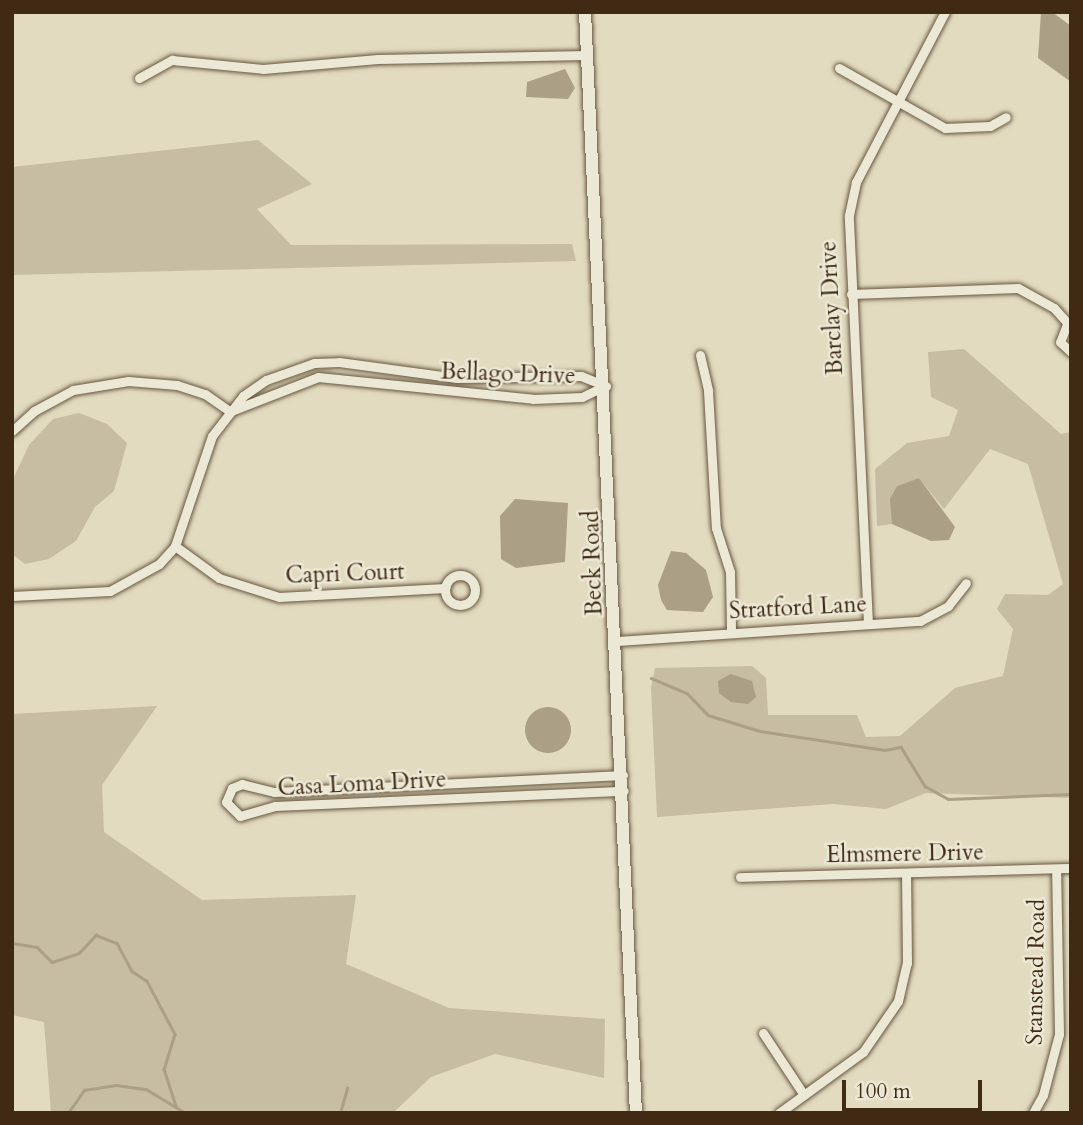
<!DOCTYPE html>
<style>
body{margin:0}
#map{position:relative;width:1083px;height:1125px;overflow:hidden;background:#e2dbc0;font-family:Cardo,serif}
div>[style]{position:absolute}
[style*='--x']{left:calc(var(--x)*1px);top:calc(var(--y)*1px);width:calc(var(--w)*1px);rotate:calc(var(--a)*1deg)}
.green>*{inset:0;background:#c6bda3}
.water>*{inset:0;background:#ab9f86}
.round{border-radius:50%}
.stream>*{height:2.5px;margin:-1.25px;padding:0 1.25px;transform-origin:1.25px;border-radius:1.25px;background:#ab9f86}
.roads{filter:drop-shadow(0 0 2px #68563f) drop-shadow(0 0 2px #68563f)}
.street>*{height:9px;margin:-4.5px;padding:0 4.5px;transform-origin:4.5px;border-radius:4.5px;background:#ece8d6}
.street>.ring{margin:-4.5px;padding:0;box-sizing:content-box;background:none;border:9px solid #ece8d6;border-radius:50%}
.secondary>*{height:12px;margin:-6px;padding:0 6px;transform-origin:6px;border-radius:6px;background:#ece8d6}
span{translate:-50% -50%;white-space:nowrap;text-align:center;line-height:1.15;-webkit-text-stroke:5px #ece8d6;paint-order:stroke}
.street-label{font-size:23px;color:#402a14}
.frame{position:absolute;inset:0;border:14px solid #402a14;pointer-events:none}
.scale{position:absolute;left:842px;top:1080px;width:140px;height:32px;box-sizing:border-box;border:4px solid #402a14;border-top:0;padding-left:9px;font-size:21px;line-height:24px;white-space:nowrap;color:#402a14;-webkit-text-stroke:5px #ece8d6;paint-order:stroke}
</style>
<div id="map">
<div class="green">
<div style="clip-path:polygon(258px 140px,312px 184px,257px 209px,291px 245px,572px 244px,576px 261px,12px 275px,12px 167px)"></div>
<div style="clip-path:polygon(964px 349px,1061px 434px,1071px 432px,1071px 798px,926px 793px,886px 809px,833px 804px,657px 817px,651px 688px,655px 668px,752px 666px,766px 678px,768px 715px,857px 715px,866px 737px,900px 736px,955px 688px,1003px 676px,1013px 629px,997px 609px,1005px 594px,1048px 595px,1063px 584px,1028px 464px,990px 449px,944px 509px,919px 478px,897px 486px,892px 524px,877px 526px,875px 469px,907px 443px,949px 436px,958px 410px,931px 397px,928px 352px)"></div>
<div style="clip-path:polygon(79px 413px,107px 424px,127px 443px,114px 491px,95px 507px,76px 541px,49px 559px,25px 564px,12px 554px,12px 481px,29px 445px,53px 419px)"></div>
<div style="clip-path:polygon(157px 706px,102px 785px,104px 832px,202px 900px,356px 895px,346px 964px,449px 1008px,605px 1019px,604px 1078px,495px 1054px,431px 1077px,393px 1113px,51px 1113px,44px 1022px,12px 1015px,12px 714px)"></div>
</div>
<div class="water">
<div style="clip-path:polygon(1041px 12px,1052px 12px,1071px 26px,1071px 82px,1038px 58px)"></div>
<div style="clip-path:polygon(565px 69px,575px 88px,568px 99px,526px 97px,527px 82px)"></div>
<div style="clip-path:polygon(919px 478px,955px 527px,949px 540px,931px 541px,892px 524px,890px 499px,897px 486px)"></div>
<div style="clip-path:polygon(515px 499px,568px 503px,565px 562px,516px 568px,501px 559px,500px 516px)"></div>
<div style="clip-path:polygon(671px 551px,686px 553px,706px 570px,713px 597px,703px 612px,667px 610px,661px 600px,658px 585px)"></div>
<div style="clip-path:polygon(731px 674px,752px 681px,756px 697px,748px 704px,731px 702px,719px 693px,718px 681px)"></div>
<div class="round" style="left:525px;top:707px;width:46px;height:46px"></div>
</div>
<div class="stream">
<div style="--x:651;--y:678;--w:39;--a:23"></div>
<div style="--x:687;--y:693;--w:30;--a:46"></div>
<div style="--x:708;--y:715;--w:54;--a:17.1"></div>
<div style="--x:760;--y:731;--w:126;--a:8.6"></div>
<div style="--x:885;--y:750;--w:16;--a:-11"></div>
<div style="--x:901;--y:747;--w:46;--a:58.4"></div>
<div style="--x:925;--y:786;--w:26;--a:29"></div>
<div style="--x:948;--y:799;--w:123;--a:-2.3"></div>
<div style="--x:12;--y:943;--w:25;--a:9"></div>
<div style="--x:37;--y:947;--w:21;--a:45"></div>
<div style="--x:52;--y:962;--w:28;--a:-18"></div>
<div style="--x:79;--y:953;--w:25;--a:-47"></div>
<div style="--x:96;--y:935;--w:22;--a:21"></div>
<div style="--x:117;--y:943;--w:32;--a:62"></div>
<div style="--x:132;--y:971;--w:18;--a:34"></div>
<div style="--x:147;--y:981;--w:60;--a:62.2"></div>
<div style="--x:175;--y:1034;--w:37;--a:107"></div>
<div style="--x:164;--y:1069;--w:38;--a:72"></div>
<div style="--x:68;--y:1113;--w:28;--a:-55"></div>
<div style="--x:84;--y:1090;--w:32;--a:-9"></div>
<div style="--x:116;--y:1085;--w:30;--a:8"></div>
<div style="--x:146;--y:1089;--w:47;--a:31"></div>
<div style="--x:340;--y:1113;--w:26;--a:-74"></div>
</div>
<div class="roads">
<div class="street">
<div style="--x:839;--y:68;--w:122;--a:29.5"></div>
<div style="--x:945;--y:128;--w:45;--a:-2.5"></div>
<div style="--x:990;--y:126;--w:18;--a:-29"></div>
<div style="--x:139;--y:78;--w:38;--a:-29"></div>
<div style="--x:172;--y:60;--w:91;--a:5.6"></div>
<div style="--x:263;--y:69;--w:115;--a:-5"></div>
<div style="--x:378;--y:59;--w:209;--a:-1.1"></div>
<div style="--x:851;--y:294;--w:167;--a:-2.1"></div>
<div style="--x:1018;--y:288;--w:41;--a:29.1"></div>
<div style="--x:1054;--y:308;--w:25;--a:48"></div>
<div style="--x:1067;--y:324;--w:19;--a:111"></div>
<div style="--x:1060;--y:342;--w:15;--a:42"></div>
<div style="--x:700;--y:355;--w:37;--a:77"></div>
<div style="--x:708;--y:391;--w:137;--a:86.7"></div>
<div style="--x:716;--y:528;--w:46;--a:72.3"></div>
<div style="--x:730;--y:572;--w:58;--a:89"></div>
<div style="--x:231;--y:411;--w:93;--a:-21.3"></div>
<div style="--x:318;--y:377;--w:216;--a:5.8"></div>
<div style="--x:533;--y:399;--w:49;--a:-2.3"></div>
<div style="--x:582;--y:397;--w:25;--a:-26"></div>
<div style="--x:12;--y:431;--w:30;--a:-42"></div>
<div style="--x:34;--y:411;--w:44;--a:-28.3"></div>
<div style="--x:73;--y:390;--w:56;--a:-9.3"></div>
<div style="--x:128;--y:381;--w:49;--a:4.7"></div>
<div style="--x:177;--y:385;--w:29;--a:18"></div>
<div style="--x:205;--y:394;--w:29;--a:35"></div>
<div style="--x:175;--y:546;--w:54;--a:36"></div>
<div style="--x:219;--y:578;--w:63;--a:17.6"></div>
<div style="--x:279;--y:597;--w:166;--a:-3.1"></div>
<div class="ring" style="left:445px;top:575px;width:21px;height:21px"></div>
<div style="--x:12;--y:596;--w:98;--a:-2.9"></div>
<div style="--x:110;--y:591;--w:56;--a:-28.9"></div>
<div style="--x:159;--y:564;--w:24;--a:-48"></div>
<div style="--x:175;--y:546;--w:116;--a:-71.4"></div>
<div style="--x:212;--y:436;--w:51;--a:-52.2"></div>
<div style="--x:243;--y:396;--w:28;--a:-35"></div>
<div style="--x:266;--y:380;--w:51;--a:-19.5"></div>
<div style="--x:314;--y:363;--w:25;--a:-2"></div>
<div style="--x:339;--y:362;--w:119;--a:7.7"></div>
<div style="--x:457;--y:378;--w:124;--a:-0.9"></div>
<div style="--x:581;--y:376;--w:27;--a:22"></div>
<div style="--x:868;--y:624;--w:409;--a:-92.7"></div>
<div style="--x:849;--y:215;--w:34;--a:-78"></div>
<div style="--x:856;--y:182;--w:192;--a:-62.4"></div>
<div style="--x:617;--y:641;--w:304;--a:-3.8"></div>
<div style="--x:920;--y:621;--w:32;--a:-28"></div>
<div style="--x:948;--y:606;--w:29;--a:-52"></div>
<div style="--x:623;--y:775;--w:349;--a:177.2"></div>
<div style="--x:274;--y:792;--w:33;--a:-166"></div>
<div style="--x:242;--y:784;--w:11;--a:158"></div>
<div style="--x:232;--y:788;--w:15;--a:113"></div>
<div style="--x:226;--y:802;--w:20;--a:45"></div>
<div style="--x:240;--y:816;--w:36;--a:-16"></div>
<div style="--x:275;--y:806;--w:349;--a:-2.5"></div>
<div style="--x:740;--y:877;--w:331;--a:-1.6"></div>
<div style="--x:763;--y:1033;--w:74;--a:56.5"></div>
<div style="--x:779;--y:1113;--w:104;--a:-36"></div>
<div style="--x:863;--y:1052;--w:62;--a:-55.5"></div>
<div style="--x:898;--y:1001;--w:39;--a:-77"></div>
<div style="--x:907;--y:963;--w:89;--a:-90.6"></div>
<div style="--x:1033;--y:1113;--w:21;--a:-61"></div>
<div style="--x:1043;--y:1095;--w:63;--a:-75.3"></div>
<div style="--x:1059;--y:1034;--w:165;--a:-91"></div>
</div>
<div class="secondary">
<div style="--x:585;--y:12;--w:1102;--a:87.35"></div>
</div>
</div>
<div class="street-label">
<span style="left:832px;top:308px;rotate:-93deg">Barclay Drive</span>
<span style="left:508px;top:374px;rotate:2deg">Bellago Drive</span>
<span style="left:593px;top:563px;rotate:-92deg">Beck Road</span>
<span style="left:345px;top:574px;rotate:-2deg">Capri Court</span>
<span style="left:798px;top:608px;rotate:-3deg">Stratford Lane</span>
<span style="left:362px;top:784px;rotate:-3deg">Casa Loma Drive</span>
<span style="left:905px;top:854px;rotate:-1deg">Elmsmere Drive</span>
<span style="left:1036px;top:972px;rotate:-89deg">Stanstead Road</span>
</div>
<div class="frame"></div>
<div class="scale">100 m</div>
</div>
